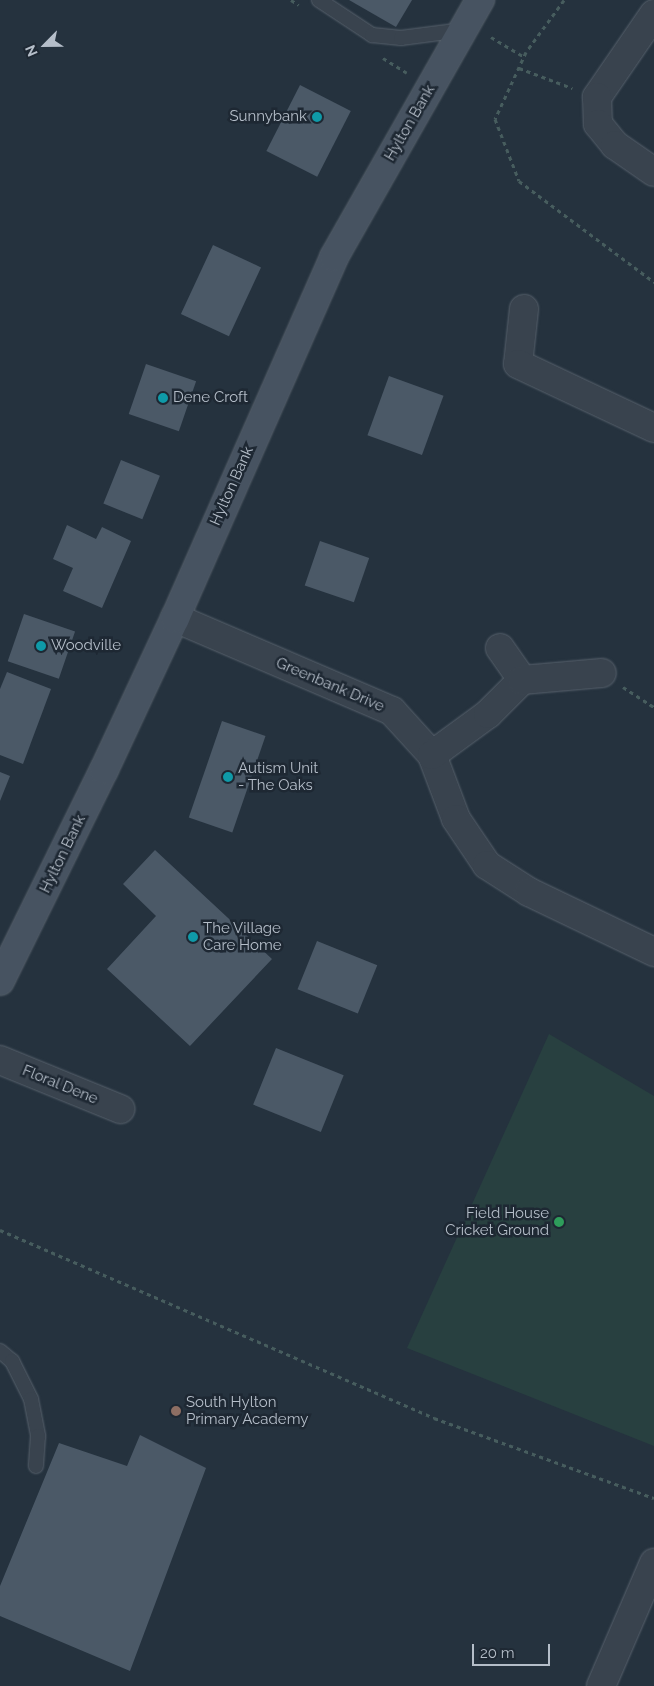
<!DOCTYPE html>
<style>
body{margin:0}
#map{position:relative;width:654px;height:1686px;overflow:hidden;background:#25323e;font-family:Raleway,sans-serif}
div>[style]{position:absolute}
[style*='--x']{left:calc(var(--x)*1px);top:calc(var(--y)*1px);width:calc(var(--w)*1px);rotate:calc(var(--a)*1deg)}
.green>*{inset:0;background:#284040}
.building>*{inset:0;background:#4b5967;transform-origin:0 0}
.path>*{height:3px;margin-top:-1.5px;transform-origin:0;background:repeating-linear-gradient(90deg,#475d5e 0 4px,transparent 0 8px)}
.roads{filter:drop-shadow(0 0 1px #57616c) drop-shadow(0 0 1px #57616c)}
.lane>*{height:14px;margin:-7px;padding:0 7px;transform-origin:7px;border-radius:7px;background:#39434e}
.street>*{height:28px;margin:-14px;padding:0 14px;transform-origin:14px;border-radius:14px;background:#39434e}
.secondary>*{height:28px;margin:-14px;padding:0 14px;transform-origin:14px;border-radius:14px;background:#475361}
.dots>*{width:14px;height:14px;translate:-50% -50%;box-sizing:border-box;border:2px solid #1e2833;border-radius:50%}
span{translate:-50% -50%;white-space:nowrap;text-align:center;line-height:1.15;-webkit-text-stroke:5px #1e2833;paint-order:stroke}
.poi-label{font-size:15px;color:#b5bec9}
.right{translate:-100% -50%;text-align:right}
.left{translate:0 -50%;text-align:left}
.street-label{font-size:15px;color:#b5bec9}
.north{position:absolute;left:20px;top:20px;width:50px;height:50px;-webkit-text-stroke:4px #1e2833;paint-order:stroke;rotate:247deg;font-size:14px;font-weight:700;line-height:20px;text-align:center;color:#b5bec9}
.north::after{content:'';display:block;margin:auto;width:18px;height:22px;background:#b5bec9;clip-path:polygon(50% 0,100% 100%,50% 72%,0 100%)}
.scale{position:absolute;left:472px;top:1644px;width:78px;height:22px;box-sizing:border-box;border:2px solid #b5bec9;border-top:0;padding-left:6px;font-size:15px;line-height:18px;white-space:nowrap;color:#b5bec9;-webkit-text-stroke:4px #1e2833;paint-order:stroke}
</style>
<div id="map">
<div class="green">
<div style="clip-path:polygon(549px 1034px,654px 1096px,654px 1446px,407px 1348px)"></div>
</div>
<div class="building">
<div style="clip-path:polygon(349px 0,412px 0,396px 27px)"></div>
<div style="left:300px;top:85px;width:57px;height:74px;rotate:27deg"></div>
<div style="left:213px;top:245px;width:53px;height:76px;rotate:25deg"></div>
<div style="left:146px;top:364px;width:53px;height:53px;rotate:19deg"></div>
<div style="left:389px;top:376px;width:58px;height:63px;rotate:20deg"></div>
<div style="left:121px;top:460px;width:42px;height:47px;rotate:22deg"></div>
<div style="clip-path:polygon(67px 525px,96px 539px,102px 527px,131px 541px,102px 608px,63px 591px,73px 568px,53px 559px)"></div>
<div style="left:320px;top:541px;width:52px;height:47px;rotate:19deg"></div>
<div style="left:24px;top:614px;width:54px;height:50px;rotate:19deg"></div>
<div style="clip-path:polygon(7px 672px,51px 689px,23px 764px,0 755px,0 689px)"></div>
<div style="left:222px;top:721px;width:46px;height:102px;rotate:19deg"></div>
<div style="clip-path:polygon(0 772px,10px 776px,0 801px)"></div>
<div style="clip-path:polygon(155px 850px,272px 959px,190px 1046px,107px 969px,156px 916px,123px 884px)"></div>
<div style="left:317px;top:941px;width:65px;height:52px;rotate:22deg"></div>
<div style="left:276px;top:1048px;width:73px;height:61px;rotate:22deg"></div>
<div style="clip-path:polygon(140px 1435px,206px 1468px,130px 1671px,0 1616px,0 1586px,59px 1443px,127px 1466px)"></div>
</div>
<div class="path">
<div style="--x:291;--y:0;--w:9;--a:32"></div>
<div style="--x:564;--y:0;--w:64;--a:126.2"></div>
<div style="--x:526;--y:52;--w:74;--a:114.8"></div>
<div style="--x:495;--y:119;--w:66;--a:68.8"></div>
<div style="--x:519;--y:181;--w:169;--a:36.8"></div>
<div style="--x:491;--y:37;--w:39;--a:31"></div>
<div style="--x:383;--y:58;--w:28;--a:32"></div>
<div style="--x:519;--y:68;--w:57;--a:20.7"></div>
<div style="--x:623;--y:687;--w:37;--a:33"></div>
<div style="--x:0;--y:1230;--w:473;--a:23.4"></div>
<div style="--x:434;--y:1418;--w:234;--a:20"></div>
</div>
<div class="roads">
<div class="lane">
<div style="--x:319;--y:0;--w:64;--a:33.4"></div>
<div style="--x:372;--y:35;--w:29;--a:6"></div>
<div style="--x:401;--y:38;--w:63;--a:-7.4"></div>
<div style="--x:0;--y:1351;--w:16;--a:40"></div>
<div style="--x:12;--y:1361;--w:42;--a:63.4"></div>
<div style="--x:31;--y:1399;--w:38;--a:79"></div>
<div style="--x:38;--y:1436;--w:30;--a:94"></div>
</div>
<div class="street">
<div style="--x:654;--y:14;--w:101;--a:124.5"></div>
<div style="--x:597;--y:97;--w:27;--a:88"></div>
<div style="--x:598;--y:124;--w:27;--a:51"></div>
<div style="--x:615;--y:145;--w:47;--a:34.7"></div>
<div style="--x:524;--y:309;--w:55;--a:96.2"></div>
<div style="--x:518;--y:364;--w:150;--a:25.2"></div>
<div style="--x:175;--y:618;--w:236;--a:23.2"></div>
<div style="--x:392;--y:711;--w:59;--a:47.7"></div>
<div style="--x:432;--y:755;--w:68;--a:69.4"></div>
<div style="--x:456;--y:819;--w:55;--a:56"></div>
<div style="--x:487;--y:865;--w:50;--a:32.7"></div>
<div style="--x:529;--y:892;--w:139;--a:25.6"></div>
<div style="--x:500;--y:648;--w:39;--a:55"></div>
<div style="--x:432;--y:755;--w:69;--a:-36.2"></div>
<div style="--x:488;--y:714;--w:48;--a:-45"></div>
<div style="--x:522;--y:680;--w:80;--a:-5"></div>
<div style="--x:0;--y:1060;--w:130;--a:22.2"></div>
<div style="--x:601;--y:1686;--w:134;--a:-66.7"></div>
</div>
<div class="secondary">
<div style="--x:0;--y:981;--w:235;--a:-63.8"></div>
<div style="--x:104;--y:770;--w:168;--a:-65"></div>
<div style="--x:175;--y:618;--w:394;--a:-66.2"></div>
<div style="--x:334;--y:257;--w:296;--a:-60.4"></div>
</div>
</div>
<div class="dots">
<div style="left:317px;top:117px;background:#0f9aa8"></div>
<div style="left:163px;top:398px;background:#0f9aa8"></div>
<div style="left:41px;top:646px;background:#0f9aa8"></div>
<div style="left:228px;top:777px;background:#0f9aa8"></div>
<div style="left:193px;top:937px;background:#0f9aa8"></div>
<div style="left:559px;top:1222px;background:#2e9e5b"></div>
<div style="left:176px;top:1411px;background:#8d6e63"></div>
</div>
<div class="poi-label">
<span class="right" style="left:307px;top:117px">Sunnybank</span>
<span class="left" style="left:173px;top:398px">Dene Croft</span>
<span class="left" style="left:51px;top:646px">Woodville</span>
<span class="left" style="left:238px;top:777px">Autism Unit<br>- The Oaks</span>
<span class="left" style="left:203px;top:937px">The Village<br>Care Home</span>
<span class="right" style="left:549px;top:1222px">Field House<br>Cricket Ground</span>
<span class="left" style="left:186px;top:1411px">South Hylton<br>Primary Academy</span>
</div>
<div class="street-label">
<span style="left:410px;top:123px;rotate:-60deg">Hylton Bank</span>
<span style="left:232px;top:486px;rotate:-66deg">Hylton Bank</span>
<span style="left:330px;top:685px;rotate:23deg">Greenbank Drive</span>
<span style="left:63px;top:854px;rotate:-64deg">Hylton Bank</span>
<span style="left:60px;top:1085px;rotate:22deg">Floral Dene</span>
</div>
<div class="north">N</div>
<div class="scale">20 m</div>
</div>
